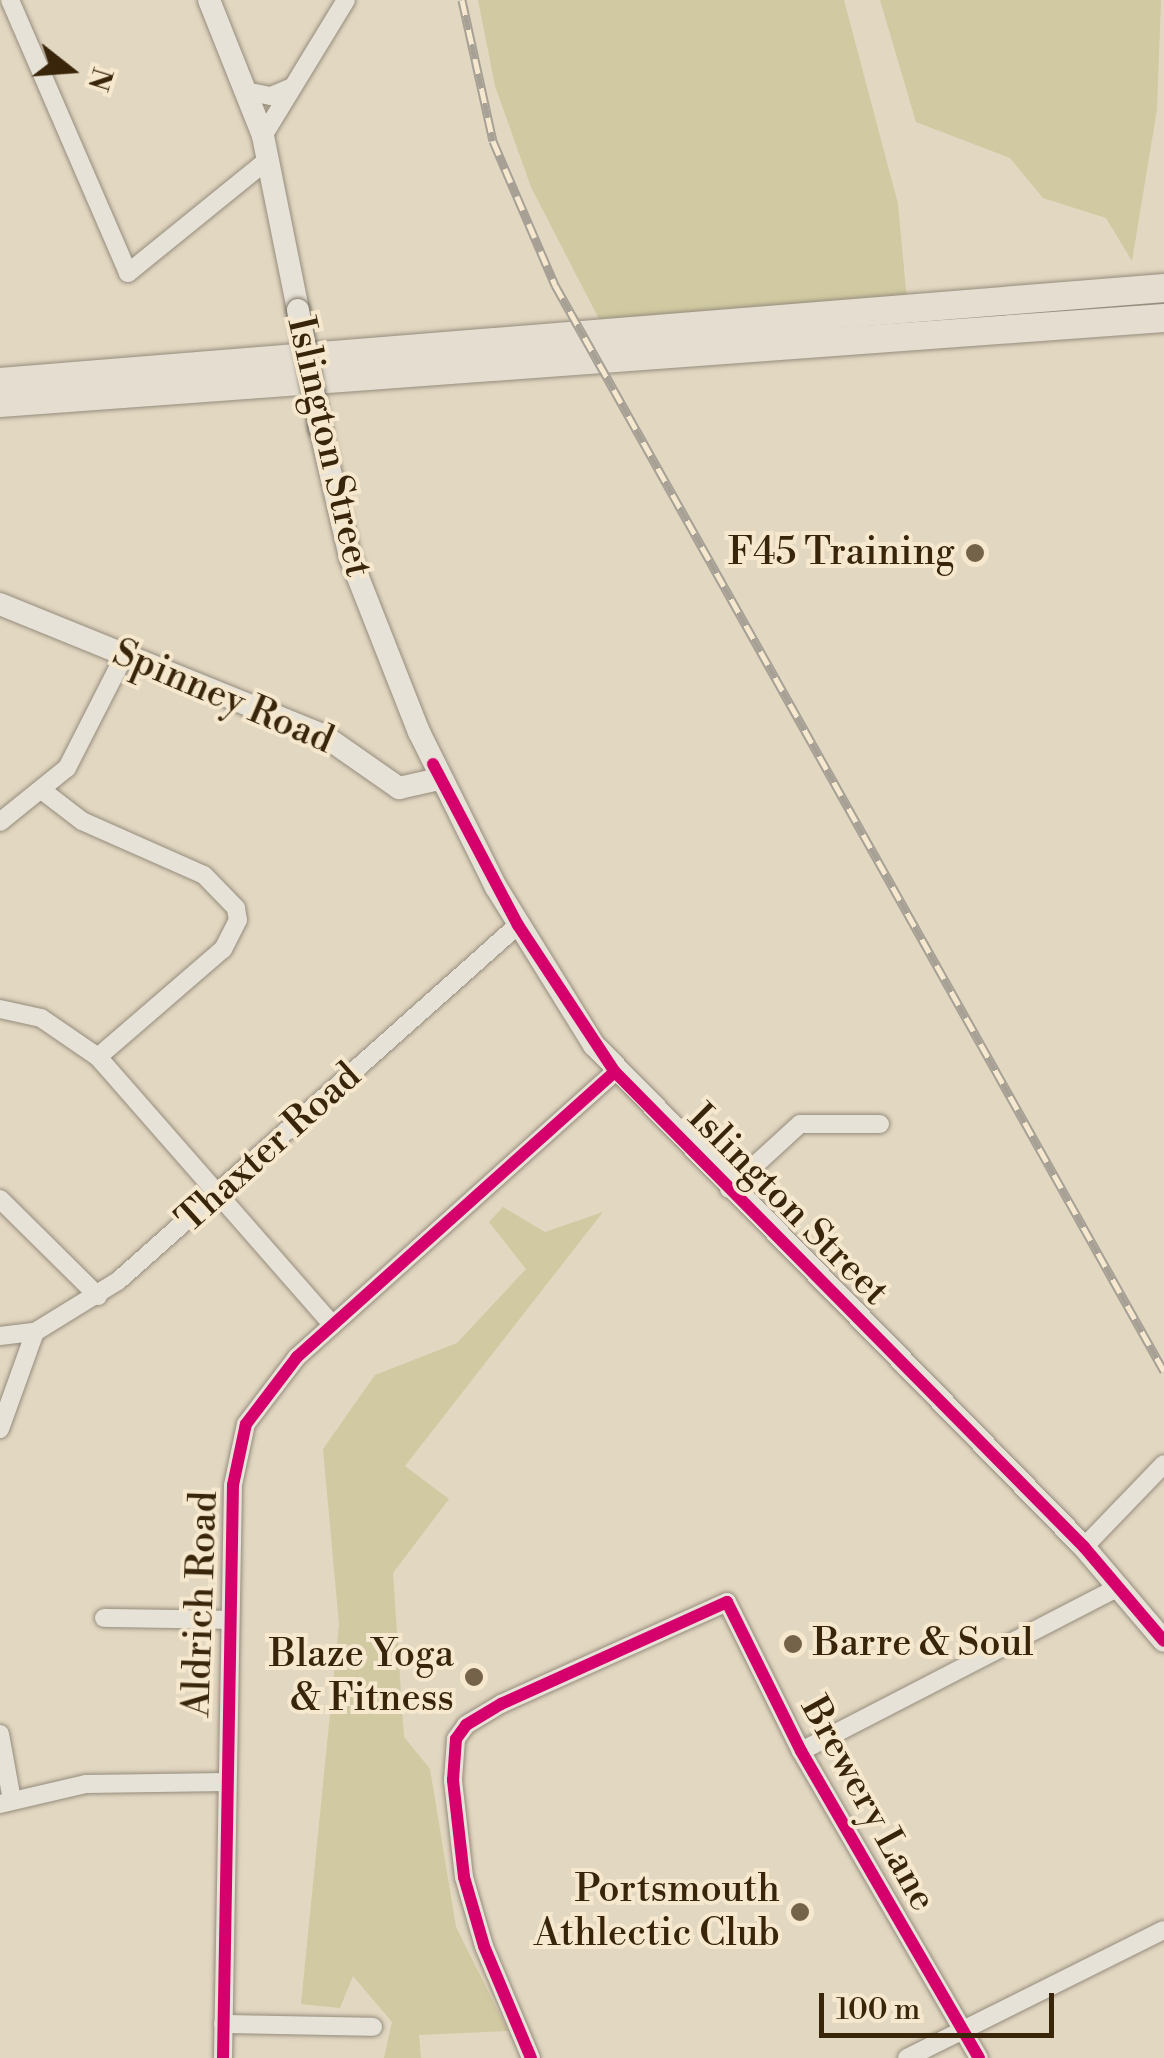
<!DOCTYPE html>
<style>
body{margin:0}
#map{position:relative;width:1164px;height:2058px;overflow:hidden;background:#e2d7c1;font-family:"Libre Bodoni",serif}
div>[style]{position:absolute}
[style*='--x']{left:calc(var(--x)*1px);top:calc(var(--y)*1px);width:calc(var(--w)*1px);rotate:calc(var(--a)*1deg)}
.green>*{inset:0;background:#d0c9a1}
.roads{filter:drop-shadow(0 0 2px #958c7c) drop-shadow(0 0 2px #958c7c)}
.street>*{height:18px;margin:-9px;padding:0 9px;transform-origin:9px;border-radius:9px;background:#e7e2d7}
.secondary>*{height:22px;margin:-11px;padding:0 11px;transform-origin:11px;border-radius:11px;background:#e7e2d7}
.primary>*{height:28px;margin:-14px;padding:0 14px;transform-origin:14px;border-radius:14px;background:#e4ddd0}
.rail>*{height:9px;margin-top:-4.5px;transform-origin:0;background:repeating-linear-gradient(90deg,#f5e8ce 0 15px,#a6a095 0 30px);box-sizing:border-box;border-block:2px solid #a6a095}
.bridges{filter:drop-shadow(0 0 2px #7c7365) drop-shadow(0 0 2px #7c7365)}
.secondary-bridge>*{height:22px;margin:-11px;padding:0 11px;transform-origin:11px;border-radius:11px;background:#e7e2d7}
.cycleway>*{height:12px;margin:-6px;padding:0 6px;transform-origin:6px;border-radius:6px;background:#d6006c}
.dots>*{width:28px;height:28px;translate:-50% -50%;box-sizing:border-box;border:5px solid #f5e8ce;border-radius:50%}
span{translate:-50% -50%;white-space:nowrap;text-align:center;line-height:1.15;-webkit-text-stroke:8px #f5e8ce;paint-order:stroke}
.street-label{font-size:38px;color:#392509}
.poi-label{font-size:38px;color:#392509}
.right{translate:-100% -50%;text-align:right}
.left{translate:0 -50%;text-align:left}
.north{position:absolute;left:20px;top:20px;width:100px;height:100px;-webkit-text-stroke:8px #f5e8ce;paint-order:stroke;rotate:107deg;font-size:28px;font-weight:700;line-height:40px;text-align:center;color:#392509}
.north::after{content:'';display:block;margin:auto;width:35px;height:45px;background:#392509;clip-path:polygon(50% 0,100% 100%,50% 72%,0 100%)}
.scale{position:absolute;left:819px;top:1993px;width:235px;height:45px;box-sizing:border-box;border:5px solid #392509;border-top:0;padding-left:12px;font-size:30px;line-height:35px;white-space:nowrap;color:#392509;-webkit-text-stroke:8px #f5e8ce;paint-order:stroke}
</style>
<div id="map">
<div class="green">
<div style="clip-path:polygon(478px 0,844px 0,898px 204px,907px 301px,601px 323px,531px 187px,495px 86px)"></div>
<div style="clip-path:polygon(880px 0,1161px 0,1157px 109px,1132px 261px,1106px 218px,1043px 198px,1010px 158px,916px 122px)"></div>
<div style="clip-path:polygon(503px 1207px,545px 1232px,603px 1212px,405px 1466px,449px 1499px,393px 1573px,404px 1737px,430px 1769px,456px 1927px,508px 2031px,419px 2035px,421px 2058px,384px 2058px,392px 2022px,353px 1976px,340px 2008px,301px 2004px,339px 1624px,323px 1449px,375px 1375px,457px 1343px,526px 1269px,489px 1222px)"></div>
</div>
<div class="roads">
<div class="street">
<div style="--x:10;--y:0;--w:297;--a:66.6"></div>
<div style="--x:128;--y:273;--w:181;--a:-39"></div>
<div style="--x:250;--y:92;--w:21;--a:11"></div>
<div style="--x:271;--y:96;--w:23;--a:-23"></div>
<div style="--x:263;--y:136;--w:159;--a:-58.6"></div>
<div style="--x:43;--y:791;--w:49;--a:37.6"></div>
<div style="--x:82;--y:821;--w:133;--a:23.9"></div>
<div style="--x:204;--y:875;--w:46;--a:45.9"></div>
<div style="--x:236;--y:908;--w:12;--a:81"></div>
<div style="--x:238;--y:920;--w:33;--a:117"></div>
<div style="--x:223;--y:949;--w:165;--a:139.2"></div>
<div style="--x:0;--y:822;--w:86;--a:-38.9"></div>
<div style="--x:67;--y:768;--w:128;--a:-63"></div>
<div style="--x:0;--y:1009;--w:42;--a:12.4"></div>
<div style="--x:41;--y:1018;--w:69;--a:34.4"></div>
<div style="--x:98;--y:1057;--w:356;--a:48.8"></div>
<div style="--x:729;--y:1189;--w:96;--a:-42.5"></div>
<div style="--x:800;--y:1124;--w:80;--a:0"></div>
<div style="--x:0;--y:1199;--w:138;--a:44.7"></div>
<div style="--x:0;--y:1336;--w:35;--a:-7"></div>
<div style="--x:35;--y:1332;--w:97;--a:-31.6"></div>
<div style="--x:118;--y:1281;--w:535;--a:-41.67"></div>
<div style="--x:0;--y:1429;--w:103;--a:-70.2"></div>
<div style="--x:1084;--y:1547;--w:115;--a:-46.1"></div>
<div style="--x:104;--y:1618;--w:125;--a:0.9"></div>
<div style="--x:0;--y:1734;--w:67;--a:79.7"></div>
<div style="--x:801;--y:1751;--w:359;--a:-27.3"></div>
<div style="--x:0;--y:1804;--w:88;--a:-13.1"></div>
<div style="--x:86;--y:1784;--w:140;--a:-0.8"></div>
<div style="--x:223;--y:2024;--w:150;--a:1.1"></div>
<div style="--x:223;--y:2058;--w:573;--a:-89"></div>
<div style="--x:233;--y:1485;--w:62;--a:-78"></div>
<div style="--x:246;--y:1424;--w:84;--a:-52.7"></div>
<div style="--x:297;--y:1357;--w:427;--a:-41.9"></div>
<div style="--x:531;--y:2058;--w:121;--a:-112.8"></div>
<div style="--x:484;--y:1946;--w:72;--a:-106.2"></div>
<div style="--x:464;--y:1877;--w:98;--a:-96.5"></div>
<div style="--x:453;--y:1780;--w:41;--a:-85.8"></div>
<div style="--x:456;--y:1739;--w:17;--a:-54"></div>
<div style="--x:466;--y:1725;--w:41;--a:-31"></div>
<div style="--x:501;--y:1704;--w:248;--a:-24.3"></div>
<div style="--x:727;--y:1602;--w:166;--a:63.6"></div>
<div style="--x:801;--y:1751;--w:355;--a:59.9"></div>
<div style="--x:907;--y:2058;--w:287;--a:-26.5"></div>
</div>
<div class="secondary">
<div style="--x:209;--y:0;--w:146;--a:68.3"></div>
<div style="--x:263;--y:136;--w:177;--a:78.6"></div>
<div style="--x:320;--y:428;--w:132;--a:76.9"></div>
<div style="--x:350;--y:557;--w:188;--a:68.5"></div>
<div style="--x:419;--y:732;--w:173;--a:63.6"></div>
<div style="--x:496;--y:887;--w:186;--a:58.2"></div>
<div style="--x:594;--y:1045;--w:702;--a:45.69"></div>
<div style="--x:1084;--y:1547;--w:123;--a:49.6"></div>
<div style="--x:0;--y:604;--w:349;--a:22.1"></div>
<div style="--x:323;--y:735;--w:93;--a:34.9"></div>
<div style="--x:399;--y:788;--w:41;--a:-12.7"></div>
</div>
<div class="primary">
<div style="--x:0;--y:382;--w:1168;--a:-4.62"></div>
<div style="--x:0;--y:403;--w:1167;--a:-4.18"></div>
</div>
</div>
<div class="rail">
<div style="--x:462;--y:0;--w:144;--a:77.6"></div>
<div style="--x:493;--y:141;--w:157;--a:66.7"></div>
<div style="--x:555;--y:285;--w:1245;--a:60.72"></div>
</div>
<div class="bridges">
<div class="secondary-bridge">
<div style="--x:298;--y:310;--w:120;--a:79.4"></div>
</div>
</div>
<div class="cycleway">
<div style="--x:433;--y:764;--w:182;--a:62.2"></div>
<div style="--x:518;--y:925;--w:176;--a:56.6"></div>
<div style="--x:615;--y:1072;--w:668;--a:45.36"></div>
<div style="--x:1084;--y:1547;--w:123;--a:49.6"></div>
<div style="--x:223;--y:2058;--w:573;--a:-89"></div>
<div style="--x:233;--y:1485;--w:62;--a:-78"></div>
<div style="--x:246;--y:1424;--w:84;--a:-52.7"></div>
<div style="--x:297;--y:1357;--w:427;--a:-41.9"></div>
<div style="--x:531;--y:2058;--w:121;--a:-112.8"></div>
<div style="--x:484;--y:1946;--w:72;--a:-106.2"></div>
<div style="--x:464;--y:1877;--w:98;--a:-96.5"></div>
<div style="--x:453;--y:1780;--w:41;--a:-85.8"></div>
<div style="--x:456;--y:1739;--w:17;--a:-54"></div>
<div style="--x:466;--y:1725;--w:41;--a:-31"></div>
<div style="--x:501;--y:1704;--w:248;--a:-24.3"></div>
<div style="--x:727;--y:1602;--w:166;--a:63.6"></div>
<div style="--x:801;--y:1751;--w:355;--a:59.9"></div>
</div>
<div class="dots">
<div style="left:975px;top:553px;background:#746349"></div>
<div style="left:793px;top:1644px;background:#746349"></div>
<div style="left:474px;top:1677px;background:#746349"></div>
<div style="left:800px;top:1912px;background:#746349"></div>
</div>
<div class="street-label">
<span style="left:329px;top:447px;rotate:77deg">Islington Street</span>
<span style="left:223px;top:697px;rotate:23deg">Spinney Road</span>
<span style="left:269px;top:1148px;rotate:-42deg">Thaxter Road</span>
<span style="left:788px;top:1205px;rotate:45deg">Islington Street</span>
<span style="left:201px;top:1604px;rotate:-88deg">Aldrich Road</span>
<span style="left:868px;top:1804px;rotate:61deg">Brewery Lane</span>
</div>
<div class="poi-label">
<span class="right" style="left:955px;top:553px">F45 Training</span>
<span class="left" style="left:813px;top:1644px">Barre &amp; Soul</span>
<span class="right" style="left:454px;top:1677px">Blaze Yoga<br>&amp; Fitness</span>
<span class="right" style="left:780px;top:1912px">Portsmouth<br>Athlectic Club</span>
</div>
<div class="north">N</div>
<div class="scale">100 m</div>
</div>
